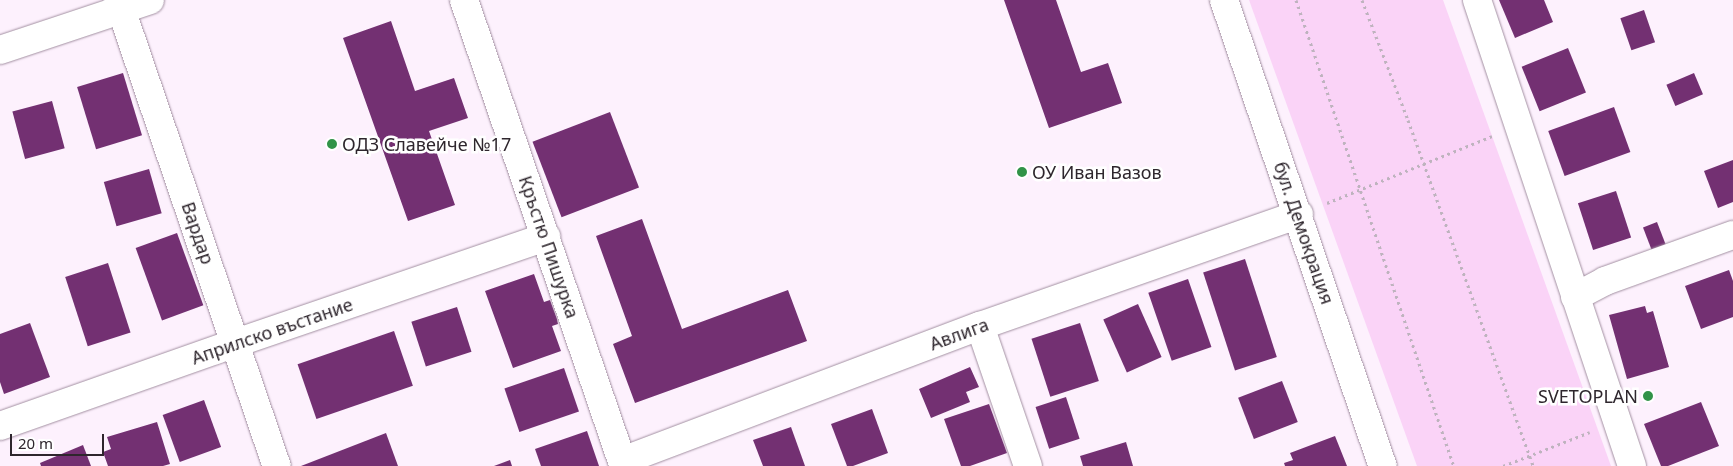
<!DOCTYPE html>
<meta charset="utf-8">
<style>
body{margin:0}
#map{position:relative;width:1733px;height:466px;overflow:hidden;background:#fdf1fd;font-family:"Noto Sans",sans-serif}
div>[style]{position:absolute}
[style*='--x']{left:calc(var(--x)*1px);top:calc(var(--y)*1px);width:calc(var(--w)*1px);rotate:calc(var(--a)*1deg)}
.green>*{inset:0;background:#fad3f7}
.building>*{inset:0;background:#733072;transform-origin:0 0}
.path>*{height:3px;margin-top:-1.5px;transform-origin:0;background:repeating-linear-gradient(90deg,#beb3be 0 2.5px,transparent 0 6.5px)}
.roads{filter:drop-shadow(0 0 1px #a390a2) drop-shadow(0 0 1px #a390a2)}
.minor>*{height:28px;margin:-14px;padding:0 14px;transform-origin:14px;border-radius:14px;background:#fff}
.dots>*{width:14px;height:14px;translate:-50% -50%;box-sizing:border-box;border:2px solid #fff;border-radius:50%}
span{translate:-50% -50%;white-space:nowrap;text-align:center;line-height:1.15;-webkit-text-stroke:5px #fff;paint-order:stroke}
.poi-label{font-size:18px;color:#2e262d}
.left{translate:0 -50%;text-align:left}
.right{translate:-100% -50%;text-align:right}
.street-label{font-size:18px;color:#2e262d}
.scale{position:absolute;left:10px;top:434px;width:94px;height:22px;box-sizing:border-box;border:2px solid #2e262d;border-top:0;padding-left:6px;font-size:15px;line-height:18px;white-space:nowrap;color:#2e262d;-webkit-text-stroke:4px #fff;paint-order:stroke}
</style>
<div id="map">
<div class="green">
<div style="clip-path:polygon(1249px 0,1443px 0,1611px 466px,1417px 466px)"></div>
</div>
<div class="building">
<div style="clip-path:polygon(1004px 0,1056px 0,1081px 72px,1108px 63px,1122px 103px,1049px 128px)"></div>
<div style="clip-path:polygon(1499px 0,1544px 0,1553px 22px,1515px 38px)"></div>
<div style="left:1644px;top:10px;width:34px;height:25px;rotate:71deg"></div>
<div style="clip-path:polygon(391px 21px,415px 91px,454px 78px,468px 118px,429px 131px,455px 205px,408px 221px,343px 38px)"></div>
<div style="left:1568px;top:48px;width:48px;height:50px;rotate:68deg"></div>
<div style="left:123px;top:73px;width:65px;height:48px;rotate:73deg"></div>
<div style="left:1694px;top:73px;width:23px;height:30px;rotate:67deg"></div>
<div style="left:52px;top:101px;width:49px;height:41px;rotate:75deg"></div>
<div style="left:1614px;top:107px;width:48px;height:70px;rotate:70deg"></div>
<div style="left:610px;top:112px;width:81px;height:83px;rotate:69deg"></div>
<div style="clip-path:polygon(1733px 160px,1733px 202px,1718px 208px,1704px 171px)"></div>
<div style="left:149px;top:169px;width:46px;height:47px;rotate:74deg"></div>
<div style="left:1616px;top:191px;width:49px;height:40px;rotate:72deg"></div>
<div style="clip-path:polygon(642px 219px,682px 329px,788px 290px,807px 341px,635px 403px,613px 344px,632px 336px,596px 236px)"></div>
<div style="left:1657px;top:222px;width:25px;height:15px;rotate:69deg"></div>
<div style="left:177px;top:233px;width:77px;height:44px;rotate:70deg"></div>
<div style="left:1245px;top:259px;width:103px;height:44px;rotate:72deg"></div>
<div style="left:108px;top:263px;width:73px;height:45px;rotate:72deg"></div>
<div style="clip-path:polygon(1729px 270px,1733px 281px,1733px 317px,1701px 329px,1685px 286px)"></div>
<div style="clip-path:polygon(534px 274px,544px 302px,550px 300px,557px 319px,558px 324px,552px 326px,561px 351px,513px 368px,485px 291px)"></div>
<div style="left:1188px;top:279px;width:72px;height:42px;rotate:71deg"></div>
<div style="left:1138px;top:304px;width:58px;height:38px;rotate:66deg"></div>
<div style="clip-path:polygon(1645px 306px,1647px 313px,1653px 311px,1669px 367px,1627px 379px,1609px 315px)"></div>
<div style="left:457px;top:307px;width:47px;height:48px;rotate:72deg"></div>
<div style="clip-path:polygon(30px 323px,50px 377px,4px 394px,0 382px,0 334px)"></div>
<div style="left:1080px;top:323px;width:61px;height:51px;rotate:72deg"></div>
<div style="left:394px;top:331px;width:58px;height:102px;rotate:71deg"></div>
<div style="clip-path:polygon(970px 367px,979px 387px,966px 392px,970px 402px,931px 418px,919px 389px)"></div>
<div style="left:564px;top:368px;width:46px;height:63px;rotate:71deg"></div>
<div style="left:1282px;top:381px;width:44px;height:47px;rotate:69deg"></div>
<div style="left:1066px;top:397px;width:44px;height:32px;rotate:72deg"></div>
<div style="left:204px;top:400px;width:50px;height:44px;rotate:70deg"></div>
<div style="clip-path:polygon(1701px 402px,1719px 446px,1668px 466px,1661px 466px,1644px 424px)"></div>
<div style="clip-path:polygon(989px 404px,1007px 453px,970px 466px,961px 466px,944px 419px)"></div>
<div style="clip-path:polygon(872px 409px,888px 453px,853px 466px,847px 466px,831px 424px)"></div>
<div style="clip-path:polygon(157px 422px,170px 464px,163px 466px,108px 466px,103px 452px,111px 449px,107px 437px)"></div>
<div style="clip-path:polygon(791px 427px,805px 466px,763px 466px,753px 440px)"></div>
<div style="clip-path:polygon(587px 431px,599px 466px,541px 466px,535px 449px)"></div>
<div style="clip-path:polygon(386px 433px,398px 466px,301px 466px)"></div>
<div style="clip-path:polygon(1335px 436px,1347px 466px,1285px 466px,1284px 463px,1293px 460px,1290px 453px)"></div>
<div style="clip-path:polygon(1126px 442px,1133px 466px,1083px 466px,1080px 456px)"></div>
<div style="clip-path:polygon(83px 445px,91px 466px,41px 466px,40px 463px)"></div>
<div style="clip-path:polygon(510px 460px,512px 466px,494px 466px)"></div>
</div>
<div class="path">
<div style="--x:1296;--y:0;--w:492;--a:71.3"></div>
<div style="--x:1362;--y:0;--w:129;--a:69"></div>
<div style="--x:1408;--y:120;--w:368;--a:70.1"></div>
<div style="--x:1327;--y:203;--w:178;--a:-22.1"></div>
<div style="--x:1503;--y:466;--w:93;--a:-21.3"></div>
</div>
<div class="roads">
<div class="minor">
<div style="--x:118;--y:0;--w:492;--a:71.2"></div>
<div style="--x:464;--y:0;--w:493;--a:71.1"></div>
<div style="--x:1224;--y:0;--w:492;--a:71.2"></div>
<div style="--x:1477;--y:0;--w:491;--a:71.6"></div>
<div style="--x:0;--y:50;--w:158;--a:-18.4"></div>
<div style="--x:1575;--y:297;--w:34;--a:-28"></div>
<div style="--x:1605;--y:281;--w:136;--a:-19.8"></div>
<div style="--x:980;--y:326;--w:148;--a:71.1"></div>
<div style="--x:0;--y:426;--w:250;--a:-19.4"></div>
<div style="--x:236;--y:343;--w:328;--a:-18.9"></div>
<div style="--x:622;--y:461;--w:383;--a:-20.7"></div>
<div style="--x:980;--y:326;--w:338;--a:-19.3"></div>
</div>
</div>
<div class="dots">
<div style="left:332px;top:144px;background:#319348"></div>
<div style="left:1022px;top:172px;background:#319348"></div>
<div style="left:1648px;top:396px;background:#319348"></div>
</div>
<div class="poi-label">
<span class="left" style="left:342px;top:144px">ОДЗ Славейче №17</span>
<span class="left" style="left:1032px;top:172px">ОУ Иван Вазов</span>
<span class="right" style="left:1638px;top:396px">SVETOPLAN</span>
</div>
<div class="street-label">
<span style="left:198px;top:233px;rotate:71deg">Вардар</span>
<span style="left:1304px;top:233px;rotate:71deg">бул. Демокрация</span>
<span style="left:549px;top:247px;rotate:71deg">Кръстю Пишурка</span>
<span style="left:272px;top:331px;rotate:-19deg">Априлско въстание</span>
<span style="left:959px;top:334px;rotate:-20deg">Авлига</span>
</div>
<div class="scale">20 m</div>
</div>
